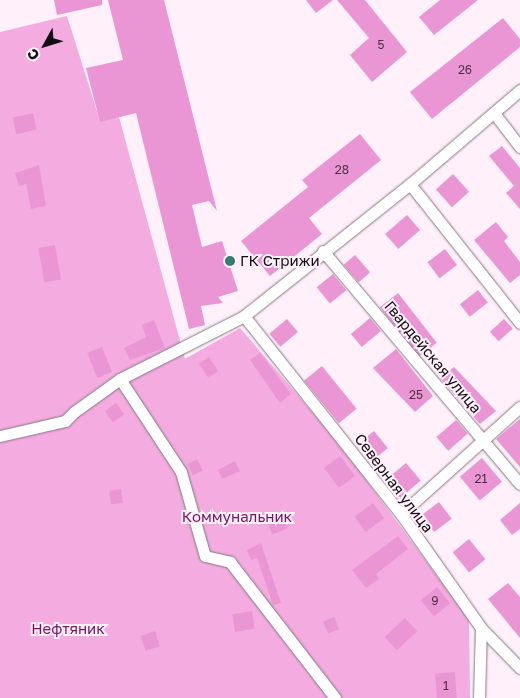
<!DOCTYPE html>
<meta charset="utf-8">
<style>
body{margin:0}
#map{position:relative;width:520px;height:698px;overflow:hidden;background:#fff0fa;font-family:"Golos Text",sans-serif}
div>[style]{position:absolute}
[style*='--x']{left:calc(var(--x)*1px);top:calc(var(--y)*1px);width:calc(var(--w)*1px);rotate:calc(var(--a)*1deg)}
.green>*{inset:0;background:#f4ace0}
.building>*{inset:0;background:#eb96d4;transform-origin:0 0}
.roads{filter:drop-shadow(0 0 1px #857881) drop-shadow(0 0 1px #857881)}
.minor>*{height:11px;margin:-5.5px;padding:0 5.5px;transform-origin:5.5px;border-radius:5.5px;background:#fff}
.dots>*{width:14px;height:14px;translate:-50% -50%;box-sizing:border-box;border:2px solid #fff0fa;border-radius:50%}
span{translate:-50% -50%;white-space:nowrap;text-align:center;line-height:1.15;-webkit-text-stroke:4px #fff0fa;paint-order:stroke}
.number-label{font-size:12px;color:#493042}
.number-label span{-webkit-text-stroke-width:0}
.poi-label{font-size:15px;color:#130e12}
.left{translate:0 -50%;text-align:left}
.street-label{font-size:15px;color:#130e12}
.park-label{font-size:15px;color:#781465}
.north{position:absolute;left:20px;top:20px;width:50px;height:50px;-webkit-text-stroke:4px #fff0fa;paint-order:stroke;rotate:231deg;font-size:14px;font-weight:700;line-height:20px;text-align:center;color:#130e12}
.north::after{content:'';display:block;margin:auto;width:18px;height:22px;background:#130e12;clip-path:polygon(50% 0,100% 100%,50% 72%,0 100%)}
</style>
<div id="map">
<div class="green">
<div style="clip-path:polygon(67px 16px,100px 121px,119px 117px,185px 359px,240px 328px,338px 442px,469px 619px,470px 698px,0 698px,0 32px)"></div>
</div>
<div class="building">
<div style="clip-path:polygon(54px 0,102px 0,102px 5px,57px 15px)"></div>
<div style="clip-path:polygon(108px 0,164px 0,217px 211px,209px 201px,192px 205px,202px 247px,222px 241px,238px 291px,218px 297px,223px 303px,201px 306px,205px 325px,189px 329px,136px 113px,100px 122px,86px 68px,123px 60px)"></div>
<div style="clip-path:polygon(306px 0,333px 0,316px 13px)"></div>
<div style="clip-path:polygon(337px 0,365px 0,407px 52px,372px 82px,350px 55px,369px 38px)"></div>
<div style="clip-path:polygon(440px 0,478px 0,434px 35px,419px 17px)"></div>
<div style="clip-path:polygon(503px 18px,520px 39px,520px 47px,432px 119px,410px 92px)"></div>
<div style="left:33px;top:113px;width:17px;height:21px;rotate:77deg"></div>
<div style="clip-path:polygon(360px 134px,381px 160px,309px 218px,322px 234px,270px 276px,241px 241px,308px 187px,302px 180px)"></div>
<div style="clip-path:polygon(502px 146px,520px 168px,520px 209px,506px 193px,514px 186px,489px 156px)"></div>
<div style="clip-path:polygon(39px 165px,46px 206px,31px 209px,26px 184px,19px 186px,15px 173px)"></div>
<div style="left:453px;top:174px;width:24px;height:23px;rotate:48deg"></div>
<div style="left:407px;top:215px;width:20px;height:29px;rotate:49deg"></div>
<div style="clip-path:polygon(496px 222px,508px 237px,504px 241px,520px 262px,520px 275px,510px 283px,474px 240px)"></div>
<div style="left:55px;top:245px;width:35px;height:17px;rotate:80deg"></div>
<div style="left:445px;top:249px;width:20px;height:22px;rotate:53deg"></div>
<div style="left:355px;top:255px;width:23px;height:15px;rotate:49deg"></div>
<div style="left:333px;top:274px;width:21px;height:21px;rotate:51deg"></div>
<div style="left:478px;top:290px;width:16px;height:23px;rotate:52deg"></div>
<div style="left:398px;top:293px;width:63px;height:23px;rotate:52deg"></div>
<div style="left:370px;top:318px;width:17px;height:25px;rotate:50deg"></div>
<div style="left:287px;top:319px;width:17px;height:23px;rotate:50deg"></div>
<div style="left:504px;top:319px;width:13px;height:19px;rotate:48deg"></div>
<div style="clip-path:polygon(154px 320px,165px 348px,130px 360px,124px 348px,146px 337px,142px 325px)"></div>
<div style="left:102px;top:347px;width:27px;height:16px;rotate:68deg"></div>
<div style="clip-path:polygon(396px 349px,433px 396px,415px 412px,373px 368px)"></div>
<div style="clip-path:polygon(260px 353px,291px 394px,280px 403px,250px 360px)"></div>
<div style="left:209px;top:357px;width:17px;height:12px;rotate:57deg"></div>
<div style="left:322px;top:366px;width:55px;height:23px;rotate:51deg"></div>
<div style="clip-path:polygon(454px 367px,496px 411px,480px 424px,440px 378px)"></div>
<div style="left:116px;top:403px;width:14px;height:14px;rotate:54deg"></div>
<div style="clip-path:polygon(520px 419px,520px 467px,496px 439px)"></div>
<div style="left:456px;top:420px;width:18px;height:26px;rotate:49deg"></div>
<div style="left:374px;top:431px;width:22px;height:21px;rotate:51deg"></div>
<div style="left:340px;top:456px;width:25px;height:20px;rotate:53deg"></div>
<div style="left:482px;top:458px;width:31px;height:29px;rotate:50deg"></div>
<div style="left:197px;top:459px;width:13px;height:11px;rotate:63deg"></div>
<div style="clip-path:polygon(235px 461px,240px 471px,222px 479px,218px 470px)"></div>
<div style="left:406px;top:463px;width:23px;height:27px;rotate:50deg"></div>
<div style="left:121px;top:489px;width:14px;height:12px;rotate:82deg"></div>
<div style="left:439px;top:502px;width:21px;height:22px;rotate:53deg"></div>
<div style="left:373px;top:503px;width:19px;height:23px;rotate:54deg"></div>
<div style="clip-path:polygon(520px 503px,520px 529px,512px 535px,500px 520px)"></div>
<div style="left:283px;top:516px;width:13px;height:17px;rotate:67deg"></div>
<div style="clip-path:polygon(398px 536px,408px 549px,376px 574px,379px 579px,366px 588px,352px 570px)"></div>
<div style="left:469px;top:539px;width:26px;height:21px;rotate:51deg"></div>
<div style="clip-path:polygon(261px 543px,281px 603px,273px 605px,257px 558px,251px 560px,247px 550px)"></div>
<div style="clip-path:polygon(508px 583px,520px 597px,520px 638px,488px 599px)"></div>
<div style="left:437px;top:587px;width:21px;height:21px;rotate:51deg"></div>
<div style="left:252px;top:611px;width:18px;height:20px;rotate:81deg"></div>
<div style="left:334px;top:617px;width:13px;height:12px;rotate:67deg"></div>
<div style="left:405px;top:618px;width:18px;height:28px;rotate:47deg"></div>
<div style="left:155px;top:631px;width:16px;height:15px;rotate:72deg"></div>
<div style="left:455px;top:672px;width:26px;height:20px;rotate:86deg"></div>
</div>
<div class="roads">
<div class="minor">
<div style="--x:494;--y:113;--w:43;--a:52.6"></div>
<div style="--x:410;--y:184;--w:177;--a:51.6"></div>
<div style="--x:323;--y:251;--w:305;--a:49.8"></div>
<div style="--x:244;--y:316;--w:253;--a:51.6"></div>
<div style="--x:401;--y:514;--w:139;--a:54.9"></div>
<div style="--x:481;--y:628;--w:56;--a:45.7"></div>
<div style="--x:120;--y:379;--w:111;--a:56.7"></div>
<div style="--x:181;--y:472;--w:87;--a:74.1"></div>
<div style="--x:205;--y:556;--w:26;--a:13"></div>
<div style="--x:230;--y:562;--w:172;--a:52.3"></div>
<div style="--x:0;--y:436;--w:67;--a:-13"></div>
<div style="--x:65;--y:421;--w:13;--a:-45"></div>
<div style="--x:74;--y:412;--w:57;--a:-35.7"></div>
<div style="--x:120;--y:379;--w:139;--a:-26.9"></div>
<div style="--x:244;--y:316;--w:212;--a:-38.5"></div>
<div style="--x:410;--y:184;--w:145;--a:-40.5"></div>
<div style="--x:401;--y:514;--w:160;--a:-42"></div>
<div style="--x:479;--y:698;--w:70;--a:-88.4"></div>
</div>
</div>
<div class="dots">
<div style="left:230px;top:261px;background:#347b75"></div>
</div>
<div class="number-label">
<span style="left:381px;top:45px">5</span>
<span style="left:465px;top:70px">26</span>
<span style="left:342px;top:170px">28</span>
<span style="left:416px;top:395px">25</span>
<span style="left:481px;top:479px">21</span>
<span style="left:435px;top:601px">9</span>
<span style="left:446px;top:686px">1</span>
</div>
<div class="poi-label">
<span class="left" style="left:240px;top:261px">ГК Стрижи</span>
</div>
<div class="street-label">
<span style="left:433px;top:357px;rotate:50deg">Гвардейская улица</span>
<span style="left:394px;top:483px;rotate:53deg">Северная улица</span>
</div>
<div class="park-label">
<span style="left:237px;top:517px">Коммунальник</span>
<span style="left:68px;top:629px">Нефтяник</span>
</div>
<div class="north">С</div>
</div>
